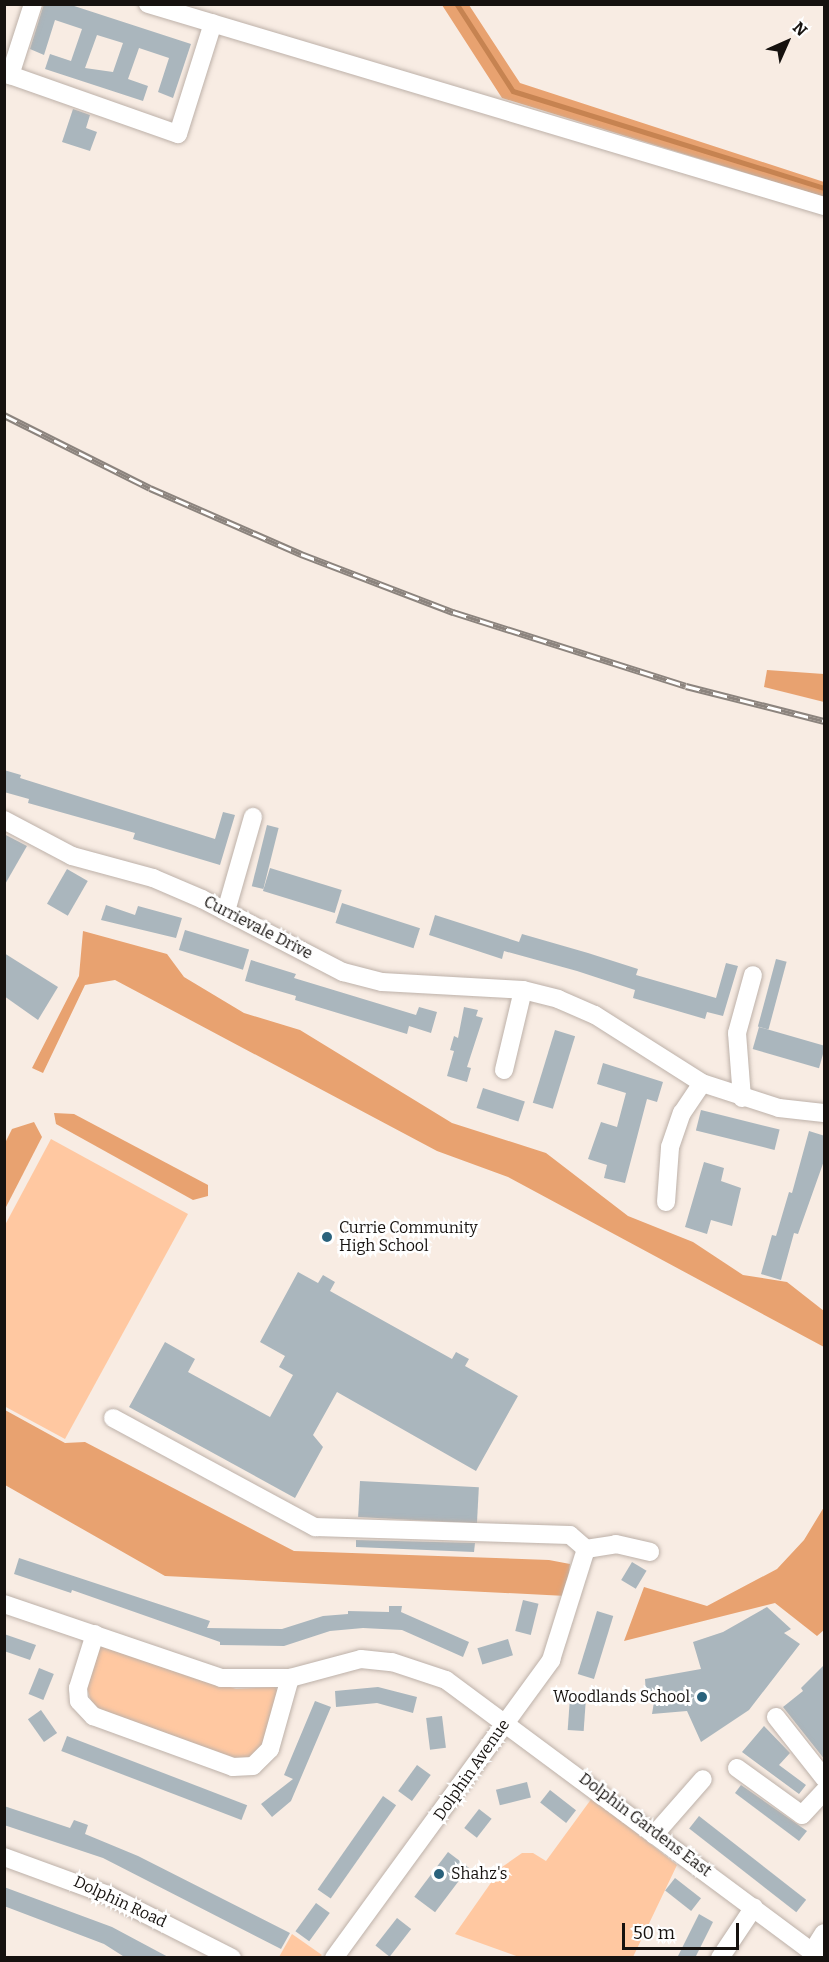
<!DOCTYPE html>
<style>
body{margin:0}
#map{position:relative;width:829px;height:1962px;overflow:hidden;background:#f8ece3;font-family:Bitter,serif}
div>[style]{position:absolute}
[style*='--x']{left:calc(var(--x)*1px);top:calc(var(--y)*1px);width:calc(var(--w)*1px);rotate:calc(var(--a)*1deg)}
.green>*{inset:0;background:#ffc8a1}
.forest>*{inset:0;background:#e8a270}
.stream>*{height:4.5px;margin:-2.25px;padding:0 2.25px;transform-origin:2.25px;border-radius:2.25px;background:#c68351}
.building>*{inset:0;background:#aab6bd;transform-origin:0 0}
.roads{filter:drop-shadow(0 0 2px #bdb1a9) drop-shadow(0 0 2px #bdb1a9)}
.minor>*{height:18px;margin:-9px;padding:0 9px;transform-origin:9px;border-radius:9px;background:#fff}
.rail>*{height:7px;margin-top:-3.5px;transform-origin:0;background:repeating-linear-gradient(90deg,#fff 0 14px,#8c847e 0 28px);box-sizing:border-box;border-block:2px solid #8c847e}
.dots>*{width:16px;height:16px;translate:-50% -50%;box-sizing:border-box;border:3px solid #fff;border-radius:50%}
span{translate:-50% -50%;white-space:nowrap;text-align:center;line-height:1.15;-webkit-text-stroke:5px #fff;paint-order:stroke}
.street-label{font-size:16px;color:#16120f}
.poi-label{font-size:16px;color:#16120f}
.left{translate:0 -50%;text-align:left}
.right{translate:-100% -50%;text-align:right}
.frame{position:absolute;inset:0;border:6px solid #16120f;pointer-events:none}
.north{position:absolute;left:757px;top:12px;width:60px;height:60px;-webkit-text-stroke:4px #fff;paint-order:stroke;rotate:45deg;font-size:16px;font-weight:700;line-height:24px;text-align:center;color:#16120f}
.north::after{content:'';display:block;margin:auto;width:21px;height:27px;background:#16120f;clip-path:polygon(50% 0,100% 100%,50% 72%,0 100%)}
.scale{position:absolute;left:622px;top:1923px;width:117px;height:27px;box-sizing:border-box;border:3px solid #16120f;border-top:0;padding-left:8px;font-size:18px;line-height:21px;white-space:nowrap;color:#16120f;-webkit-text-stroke:4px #fff;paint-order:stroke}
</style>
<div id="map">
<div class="green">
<div style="clip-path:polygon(51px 1139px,188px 1214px,65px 1439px,4px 1406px,5px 1225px)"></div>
<div style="clip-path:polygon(101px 1644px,236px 1689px,275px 1687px,280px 1695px,261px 1747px,251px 1758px,230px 1758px,112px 1717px,92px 1704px,87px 1688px)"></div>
<div style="clip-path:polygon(592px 1798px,677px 1865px,633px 1957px,519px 1957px,455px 1934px,502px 1867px,522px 1853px,533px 1853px,546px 1861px)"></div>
<div style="clip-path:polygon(292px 1934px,322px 1955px,320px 1957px,279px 1957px)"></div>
</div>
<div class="forest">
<div style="clip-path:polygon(442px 5px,469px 5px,520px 83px,824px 182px,824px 197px,502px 98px)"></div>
<div style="clip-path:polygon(767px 670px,824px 674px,824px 702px,764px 687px)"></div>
<div style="clip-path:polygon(83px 931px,167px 954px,184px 977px,244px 1013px,300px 1030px,452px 1123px,546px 1153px,628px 1216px,693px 1242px,743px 1275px,787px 1282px,824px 1311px,824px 1347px,508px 1177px,437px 1151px,115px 980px,85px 985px,43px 1073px,32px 1068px,79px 976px)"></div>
<div style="clip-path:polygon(54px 1113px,74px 1114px,208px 1185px,208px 1196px,193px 1200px,56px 1124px)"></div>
<div style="clip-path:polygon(34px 1122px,42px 1137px,5px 1209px,5px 1143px,12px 1129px)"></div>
<div style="clip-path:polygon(5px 1410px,65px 1443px,85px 1442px,294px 1551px,549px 1560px,570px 1564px,566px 1596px,165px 1576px,5px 1485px)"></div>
<div style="clip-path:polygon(824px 1507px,824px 1630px,817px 1636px,775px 1603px,624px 1641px,644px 1587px,707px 1606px,777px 1569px,804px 1540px)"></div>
</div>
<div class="stream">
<div style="--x:457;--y:4;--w:103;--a:57.2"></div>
<div style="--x:513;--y:91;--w:326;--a:17.3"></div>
</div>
<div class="building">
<div style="clip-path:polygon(evenodd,44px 4px,68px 4px,191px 44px,173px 98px,158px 92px,169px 58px,139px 48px,128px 79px,148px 86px,143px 101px,45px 69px,50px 54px,71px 61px,82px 29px,55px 20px,44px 55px,30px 49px,44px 4px,97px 35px,123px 43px,113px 72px,85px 68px,97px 35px)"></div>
<div style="clip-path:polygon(73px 109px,90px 115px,86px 128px,97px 132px,90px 151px,62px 142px)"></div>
<div style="clip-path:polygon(4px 770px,21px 775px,20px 778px,215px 839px,223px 812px,235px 815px,220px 865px,133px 839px,135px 833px,28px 803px,29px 799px,4px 792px)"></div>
<div style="left:267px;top:825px;width:12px;height:63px;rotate:14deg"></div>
<div style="clip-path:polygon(4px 834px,27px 846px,4px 886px)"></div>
<div style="left:270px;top:868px;width:75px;height:24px;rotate:17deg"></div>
<div style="left:67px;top:869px;width:24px;height:40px;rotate:30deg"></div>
<div style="left:342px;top:903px;width:82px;height:21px;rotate:18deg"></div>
<div style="clip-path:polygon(106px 905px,135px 915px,138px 906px,182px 918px,176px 938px,101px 920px)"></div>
<div style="clip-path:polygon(435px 915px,519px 942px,522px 934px,588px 953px,638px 969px,636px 975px,716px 998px,726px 963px,738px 966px,723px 1016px,707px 1012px,705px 1019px,633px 998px,635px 990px,577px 971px,504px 951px,502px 959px,429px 935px)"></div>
<div style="left:185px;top:930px;width:67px;height:21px;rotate:17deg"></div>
<div style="clip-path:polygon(4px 953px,58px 987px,38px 1020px,4px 996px)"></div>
<div style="left:776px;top:959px;width:11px;height:70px;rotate:15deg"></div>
<div style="clip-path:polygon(251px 960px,296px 974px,294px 978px,416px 1015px,419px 1007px,437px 1012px,431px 1033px,409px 1026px,407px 1034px,295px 1000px,296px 996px,245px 981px)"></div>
<div style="clip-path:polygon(464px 1007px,478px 1010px,476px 1016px,483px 1018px,467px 1067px,471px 1068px,467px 1082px,447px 1076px,454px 1051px,450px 1050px,454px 1036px,458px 1038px)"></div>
<div style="left:759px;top:1027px;width:69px;height:23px;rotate:16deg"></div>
<div style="left:555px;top:1030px;width:21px;height:76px;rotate:17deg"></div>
<div style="clip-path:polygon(603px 1063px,663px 1082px,657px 1102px,647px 1099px,625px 1183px,604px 1178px,607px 1165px,588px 1159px,601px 1122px,617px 1127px,626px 1093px,597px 1084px)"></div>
<div style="left:483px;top:1088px;width:44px;height:21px;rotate:18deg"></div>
<div style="left:701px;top:1110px;width:81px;height:21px;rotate:14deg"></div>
<div style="clip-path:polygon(809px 1131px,825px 1136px,825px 1158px,798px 1234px,794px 1233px,781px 1280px,761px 1274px,772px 1235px,776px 1236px,789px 1192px,792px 1193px)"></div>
<div style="clip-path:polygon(704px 1162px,724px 1168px,721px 1181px,741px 1188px,732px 1226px,711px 1220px,707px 1234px,685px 1227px)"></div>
<div style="clip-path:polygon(298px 1272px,318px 1283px,323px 1275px,335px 1282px,330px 1291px,452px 1359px,456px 1352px,469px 1359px,465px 1366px,518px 1396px,476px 1471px,337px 1392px,313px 1435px,323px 1447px,295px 1498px,129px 1407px,165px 1342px,195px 1359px,188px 1372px,270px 1417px,293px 1375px,279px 1367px,285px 1356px,260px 1342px)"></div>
<div style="left:360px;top:1481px;width:119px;height:36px;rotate:3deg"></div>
<div style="clip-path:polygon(356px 1540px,475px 1543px,474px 1552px,356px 1547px)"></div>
<div style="clip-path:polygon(19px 1558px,210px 1621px,207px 1628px,282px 1629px,323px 1616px,348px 1614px,348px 1611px,389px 1612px,389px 1606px,402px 1606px,401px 1612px,469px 1642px,463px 1657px,402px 1630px,363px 1628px,330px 1631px,284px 1646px,220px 1645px,220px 1642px,72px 1590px,71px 1593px,14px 1574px)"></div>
<div style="left:632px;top:1562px;width:17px;height:21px;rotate:31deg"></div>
<div style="left:523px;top:1600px;width:16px;height:32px;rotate:14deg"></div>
<div style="clip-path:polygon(767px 1607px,791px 1629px,784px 1633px,800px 1644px,749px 1710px,701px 1742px,687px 1711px,652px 1714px,655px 1696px,646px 1694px,645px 1679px,701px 1669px,693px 1642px,723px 1632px)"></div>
<div style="left:597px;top:1611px;width:17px;height:66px;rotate:17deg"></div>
<div style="clip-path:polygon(4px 1634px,36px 1645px,30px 1660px,4px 1651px)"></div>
<div style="left:508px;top:1639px;width:17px;height:32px;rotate:73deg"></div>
<div style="clip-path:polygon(825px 1664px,825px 1760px,783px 1707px,803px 1691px,801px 1688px)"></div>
<div style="left:39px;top:1668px;width:16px;height:28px;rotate:22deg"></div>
<div style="clip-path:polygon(378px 1687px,417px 1697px,413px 1713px,377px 1703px,336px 1707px,335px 1691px)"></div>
<div style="left:570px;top:1697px;width:16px;height:33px;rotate:4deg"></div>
<div style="clip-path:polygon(315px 1701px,331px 1707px,291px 1801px,272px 1817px,261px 1804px,293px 1779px,284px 1775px)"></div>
<div style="left:41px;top:1710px;width:28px;height:16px;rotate:55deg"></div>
<div style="left:442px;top:1716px;width:32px;height:16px;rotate:83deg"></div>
<div style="clip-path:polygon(764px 1726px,790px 1753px,779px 1765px,806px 1785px,799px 1794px,742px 1752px)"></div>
<div style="left:67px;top:1736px;width:193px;height:16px;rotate:21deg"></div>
<div style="left:417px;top:1765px;width:17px;height:32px;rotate:36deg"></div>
<div style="left:527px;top:1782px;width:16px;height:32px;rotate:76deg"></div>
<div style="clip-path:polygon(741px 1785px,807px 1831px,799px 1841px,735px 1793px)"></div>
<div style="left:550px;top:1790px;width:33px;height:16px;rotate:38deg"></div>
<div style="left:383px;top:1796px;width:16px;height:114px;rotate:35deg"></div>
<div style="clip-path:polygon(4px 1806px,70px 1828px,74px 1820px,88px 1825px,85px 1834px,138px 1856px,290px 1933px,281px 1949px,103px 1858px,4px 1825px)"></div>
<div style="left:479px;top:1809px;width:16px;height:24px;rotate:38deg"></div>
<div style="left:699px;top:1816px;width:136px;height:16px;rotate:38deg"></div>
<div style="left:448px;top:1852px;width:26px;height:56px;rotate:37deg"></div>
<div style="left:675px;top:1878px;width:33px;height:16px;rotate:38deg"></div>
<div style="clip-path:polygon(4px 1887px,112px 1927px,170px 1958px,126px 1958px,104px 1944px,4px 1906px)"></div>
<div style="left:316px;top:1903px;width:17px;height:35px;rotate:36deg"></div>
<div style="clip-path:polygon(699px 1914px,713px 1922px,695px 1958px,677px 1958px)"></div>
<div style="left:397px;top:1918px;width:18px;height:35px;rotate:38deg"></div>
</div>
<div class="roads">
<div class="minor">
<div style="--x:33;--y:4;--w:75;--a:107.9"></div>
<div style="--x:10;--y:75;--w:178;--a:19.4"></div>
<div style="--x:178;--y:134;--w:116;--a:-72.5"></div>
<div style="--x:148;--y:4;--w:706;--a:16.64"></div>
<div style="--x:4;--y:820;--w:77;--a:27.9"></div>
<div style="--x:72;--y:856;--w:84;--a:15.2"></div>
<div style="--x:153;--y:878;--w:53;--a:23.2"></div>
<div style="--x:202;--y:899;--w:159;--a:27.4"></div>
<div style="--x:343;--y:972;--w:40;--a:14.4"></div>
<div style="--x:382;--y:982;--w:141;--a:3.2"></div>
<div style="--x:523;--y:990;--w:36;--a:14"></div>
<div style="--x:558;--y:999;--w:40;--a:23.4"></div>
<div style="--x:595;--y:1015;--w:127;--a:32.4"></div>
<div style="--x:702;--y:1083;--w:81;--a:18"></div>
<div style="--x:779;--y:1108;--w:45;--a:6.3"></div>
<div style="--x:226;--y:911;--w:98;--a:-74"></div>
<div style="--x:504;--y:1070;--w:82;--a:-76.6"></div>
<div style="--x:742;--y:1098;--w:65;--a:-94.4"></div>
<div style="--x:737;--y:1033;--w:60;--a:-74.6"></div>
<div style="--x:666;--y:1202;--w:55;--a:-85.8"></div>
<div style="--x:670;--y:1147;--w:36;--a:-71"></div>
<div style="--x:682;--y:1113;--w:36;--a:-56"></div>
<div style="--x:113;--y:1418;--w:230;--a:28.4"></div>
<div style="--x:315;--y:1527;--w:255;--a:1.8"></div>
<div style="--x:570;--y:1535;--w:21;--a:41"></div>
<div style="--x:586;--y:1549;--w:30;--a:-9"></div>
<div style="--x:616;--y:1544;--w:35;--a:13"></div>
<div style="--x:4;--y:1604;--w:229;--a:18.8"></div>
<div style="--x:221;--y:1678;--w:69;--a:0"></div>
<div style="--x:290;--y:1678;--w:73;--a:-15"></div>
<div style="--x:361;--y:1659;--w:31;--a:6"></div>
<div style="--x:392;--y:1662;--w:57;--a:18.4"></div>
<div style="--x:446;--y:1680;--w:467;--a:36.6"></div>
<div style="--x:95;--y:1634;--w:57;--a:107.5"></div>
<div style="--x:78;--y:1688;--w:13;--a:86"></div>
<div style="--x:79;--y:1701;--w:21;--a:47"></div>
<div style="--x:93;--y:1716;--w:149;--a:20"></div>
<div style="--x:233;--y:1767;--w:20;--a:-3"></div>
<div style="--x:253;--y:1766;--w:24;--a:-45"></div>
<div style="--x:270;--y:1749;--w:74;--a:-74.3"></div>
<div style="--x:776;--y:1717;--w:78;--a:51.8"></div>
<div style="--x:737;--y:1768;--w:80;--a:35.9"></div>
<div style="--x:802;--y:1815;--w:33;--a:-47"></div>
<div style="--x:654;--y:1835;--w:74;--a:-48.8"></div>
<div style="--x:4;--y:1857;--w:111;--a:20.1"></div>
<div style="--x:108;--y:1895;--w:139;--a:26.9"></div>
<div style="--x:812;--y:1952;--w:22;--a:-58"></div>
<div style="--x:334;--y:1958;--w:369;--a:-53.9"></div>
<div style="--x:551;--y:1660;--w:116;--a:-72.5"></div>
<div style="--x:720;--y:1958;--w:61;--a:-56.3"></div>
</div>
</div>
<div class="rail">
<div style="--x:4;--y:415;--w:163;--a:26.6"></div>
<div style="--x:150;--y:488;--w:165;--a:23.6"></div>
<div style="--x:301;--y:554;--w:163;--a:20.9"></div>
<div style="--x:453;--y:612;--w:244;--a:17.6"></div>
<div style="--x:686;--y:686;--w:142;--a:14.2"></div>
</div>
<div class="dots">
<div style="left:327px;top:1237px;background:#2a627c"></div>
<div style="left:702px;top:1697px;background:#2a627c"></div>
<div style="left:439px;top:1874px;background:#2a627c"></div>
</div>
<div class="street-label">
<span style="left:258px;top:928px;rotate:27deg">Currievale Drive</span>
<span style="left:472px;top:1770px;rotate:-55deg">Dolphin Avenue</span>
<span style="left:645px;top:1825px;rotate:37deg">Dolphin Gardens East</span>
<span style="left:120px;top:1902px;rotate:25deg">Dolphin Road</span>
</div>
<div class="poi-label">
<span class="left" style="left:339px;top:1237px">Currie Community<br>High School</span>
<span class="right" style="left:690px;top:1697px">Woodlands School</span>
<span class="left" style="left:451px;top:1874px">Shahz's</span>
</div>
<div class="frame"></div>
<div class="north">N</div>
<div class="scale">50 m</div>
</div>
